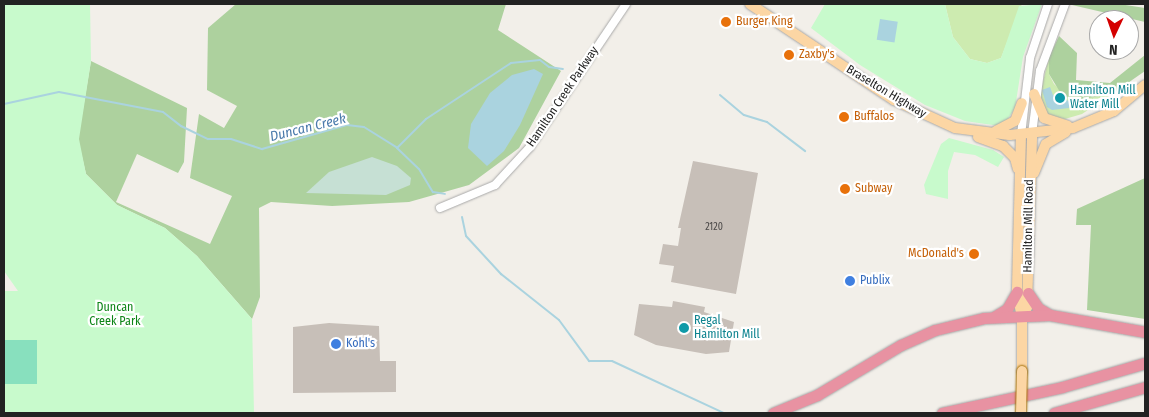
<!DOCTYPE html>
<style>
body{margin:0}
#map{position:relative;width:1149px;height:417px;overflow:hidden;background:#f2efe9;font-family:"Fira Sans Condensed",sans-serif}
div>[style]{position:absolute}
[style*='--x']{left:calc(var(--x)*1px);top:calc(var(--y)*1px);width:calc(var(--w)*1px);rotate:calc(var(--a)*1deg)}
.grass>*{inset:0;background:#cdebb0}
.forest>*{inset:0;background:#add19e}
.wetland>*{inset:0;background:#c6e0d4}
.park>*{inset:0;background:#c8facc}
.pitch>*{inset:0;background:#88e0be;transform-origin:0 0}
.water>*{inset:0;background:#aad3df;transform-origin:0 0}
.stream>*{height:2px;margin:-1px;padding:0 1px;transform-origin:1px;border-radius:1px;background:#aad3df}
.building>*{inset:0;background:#c7bfb8}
.roads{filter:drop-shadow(0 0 1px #a9a9a9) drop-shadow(0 0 1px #a9a9a9)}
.minor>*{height:8px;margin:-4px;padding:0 4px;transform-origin:4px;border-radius:4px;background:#fff}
.major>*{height:10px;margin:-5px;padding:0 5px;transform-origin:5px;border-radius:5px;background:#fcd6a4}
.highway>*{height:11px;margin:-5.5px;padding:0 5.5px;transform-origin:5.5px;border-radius:5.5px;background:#e892a2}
.bridges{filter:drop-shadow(0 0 1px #a06b00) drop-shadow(0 0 1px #a06b00)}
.major-bridge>*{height:10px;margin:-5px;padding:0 5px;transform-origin:5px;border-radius:5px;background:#fcd6a4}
.dots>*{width:14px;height:14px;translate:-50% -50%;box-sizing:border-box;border:2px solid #fff;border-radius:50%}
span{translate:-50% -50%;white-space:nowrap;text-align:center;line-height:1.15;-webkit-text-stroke:4.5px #fff;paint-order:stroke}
.number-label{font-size:10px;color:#4b4948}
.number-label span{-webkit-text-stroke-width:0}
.food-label{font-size:12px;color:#c56008}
.left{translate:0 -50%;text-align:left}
.right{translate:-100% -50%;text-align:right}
.culture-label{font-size:12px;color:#0d838f}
.street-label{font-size:12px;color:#222}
.shop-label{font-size:12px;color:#366cbe}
.park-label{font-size:12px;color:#0c8416}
.water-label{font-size:14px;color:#4a7aab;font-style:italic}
.frame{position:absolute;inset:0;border:5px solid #222;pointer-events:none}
.north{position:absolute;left:1089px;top:10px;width:50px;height:50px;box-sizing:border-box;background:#fff;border:1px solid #a7a7a7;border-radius:50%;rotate:183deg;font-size:14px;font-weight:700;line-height:20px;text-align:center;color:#222}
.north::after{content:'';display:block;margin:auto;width:18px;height:22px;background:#d40000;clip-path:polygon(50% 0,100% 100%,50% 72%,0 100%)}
</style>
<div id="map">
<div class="grass">
<div style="clip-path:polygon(945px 4px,1022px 4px,1001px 58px,987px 63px,970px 59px,953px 37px)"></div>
<div style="clip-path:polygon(1049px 57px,1049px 74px,1054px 84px,1072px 101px,1112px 94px,1082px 114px,1065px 119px,1046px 116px,1039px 98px)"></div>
</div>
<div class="forest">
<div style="clip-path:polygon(236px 4px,506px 4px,498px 30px,561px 71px,519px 148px,469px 185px,409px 202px,332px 206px,271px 202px,259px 208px,260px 297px,252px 319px,197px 256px,165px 228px,117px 205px,86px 174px,78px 139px,91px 61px,187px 108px,184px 162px,178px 173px,137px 154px,116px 202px,210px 244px,232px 196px,190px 178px,199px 114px,224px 128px,237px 106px,207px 90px,208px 28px)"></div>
<div style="clip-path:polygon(1119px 4px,1145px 8px,1145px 22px,1072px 5px)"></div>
<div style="clip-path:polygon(1059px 36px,1077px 53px,1076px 80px,1110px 83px,1145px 55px,1145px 71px,1112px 94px,1072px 101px,1060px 92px,1049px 74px,1049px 57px)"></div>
<div style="clip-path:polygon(1145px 178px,1145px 319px,1087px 310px,1091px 225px,1076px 225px,1077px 209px)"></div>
</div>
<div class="wetland">
<div style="clip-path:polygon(372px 157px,397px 166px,411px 178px,410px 185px,386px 195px,306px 193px,329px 172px)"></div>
</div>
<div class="park">
<div style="clip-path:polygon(4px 4px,90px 4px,91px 61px,79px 139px,86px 174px,117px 205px,165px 228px,197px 256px,252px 319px,254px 413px,4px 413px,4px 291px,18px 291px,4px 271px)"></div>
<div style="clip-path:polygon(825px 4px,945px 4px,953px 37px,970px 59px,987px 63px,1001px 58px,1019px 6px,1042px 4px,1023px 57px,1015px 108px,1004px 125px,993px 125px,965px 121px,925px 105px,860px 65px,811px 28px)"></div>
<div style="clip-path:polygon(949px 138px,993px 150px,1004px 157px,998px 167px,975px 155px,954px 152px,948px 171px,948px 199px,926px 194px,924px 185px,941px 144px)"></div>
</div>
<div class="pitch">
<div style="left:4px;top:340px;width:33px;height:44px"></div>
</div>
<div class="water">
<div style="left:880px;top:19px;width:18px;height:21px;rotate:9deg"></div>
<div style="clip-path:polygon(534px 69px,543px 74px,520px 125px,504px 151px,487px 166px,468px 148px,471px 124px,490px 93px,512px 75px)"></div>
<div style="clip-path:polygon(1050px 87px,1053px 95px,1069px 101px,1069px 108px,1052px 110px,1047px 107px,1042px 90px)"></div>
</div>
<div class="stream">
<div style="--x:720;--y:95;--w:31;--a:40"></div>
<div style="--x:744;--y:115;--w:24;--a:17"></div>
<div style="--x:767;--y:122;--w:48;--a:37.3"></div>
<div style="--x:4;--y:104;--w:56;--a:-12.3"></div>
<div style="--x:59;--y:92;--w:106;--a:10.9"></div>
<div style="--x:163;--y:112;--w:23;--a:38"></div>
<div style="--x:181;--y:126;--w:30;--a:26"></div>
<div style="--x:208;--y:139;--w:23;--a:0"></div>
<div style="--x:231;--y:139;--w:33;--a:18"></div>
<div style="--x:262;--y:149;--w:88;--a:-15.8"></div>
<div style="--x:347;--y:125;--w:17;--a:7"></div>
<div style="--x:364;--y:127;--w:39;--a:32"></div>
<div style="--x:397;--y:148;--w:30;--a:44"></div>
<div style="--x:419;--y:169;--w:27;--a:59"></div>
<div style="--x:433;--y:192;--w:12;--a:9"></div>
<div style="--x:397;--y:148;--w:41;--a:-45"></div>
<div style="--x:426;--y:119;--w:102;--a:-33.4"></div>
<div style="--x:511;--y:63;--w:29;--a:-6"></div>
<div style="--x:540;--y:60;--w:11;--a:38"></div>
<div style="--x:549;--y:67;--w:14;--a:8"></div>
<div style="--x:462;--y:217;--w:19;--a:78"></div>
<div style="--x:466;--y:236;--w:52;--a:47.4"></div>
<div style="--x:501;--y:274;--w:74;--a:38.4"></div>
<div style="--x:559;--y:320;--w:51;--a:53.8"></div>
<div style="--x:589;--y:361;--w:23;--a:0"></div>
<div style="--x:612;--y:361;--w:123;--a:24.9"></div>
</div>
<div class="building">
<div style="clip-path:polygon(693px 161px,758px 173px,736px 294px,671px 282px,674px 266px,659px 264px,663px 244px,678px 246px,681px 228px,678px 228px)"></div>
<div style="clip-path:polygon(673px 301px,705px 307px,704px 312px,734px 322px,729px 352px,706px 354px,656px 345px,634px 335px,639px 304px,672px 307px)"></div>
<div style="clip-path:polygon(329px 323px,379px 326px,380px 361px,396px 361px,396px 392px,293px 393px,293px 327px)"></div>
</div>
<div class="roads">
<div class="minor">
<div style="--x:1032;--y:134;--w:64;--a:-82.8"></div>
<div style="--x:1040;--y:71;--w:72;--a:-69.5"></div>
<div style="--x:1021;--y:135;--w:78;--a:-83.3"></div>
<div style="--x:1030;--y:58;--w:57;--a:-71.6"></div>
<div style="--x:440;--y:208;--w:60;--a:-22.7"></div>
<div style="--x:495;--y:185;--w:52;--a:-47.4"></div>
<div style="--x:530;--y:147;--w:172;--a:-56.1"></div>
</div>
<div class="major">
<div style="--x:750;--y:4;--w:173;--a:33.7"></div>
<div style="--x:894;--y:100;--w:67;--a:24.7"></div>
<div style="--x:955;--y:128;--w:55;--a:7.3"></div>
<div style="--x:1010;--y:135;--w:63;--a:-6.3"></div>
<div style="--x:1073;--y:128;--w:44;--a:-22.5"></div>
<div style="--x:1114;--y:111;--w:40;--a:-40"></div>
<div style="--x:1034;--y:94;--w:26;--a:67"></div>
<div style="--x:1044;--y:118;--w:25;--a:18"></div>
<div style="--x:996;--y:131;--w:21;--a:-28"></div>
<div style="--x:1015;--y:121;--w:19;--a:-69"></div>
<div style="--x:1021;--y:135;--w:157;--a:91.5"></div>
<div style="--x:1017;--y:292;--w:25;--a:79"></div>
<div style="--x:1022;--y:317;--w:54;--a:90"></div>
<div style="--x:978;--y:137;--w:27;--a:20"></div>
<div style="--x:1003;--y:146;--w:17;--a:45"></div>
<div style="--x:1015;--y:158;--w:11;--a:75"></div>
<div style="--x:1034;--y:173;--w:31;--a:-68"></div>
<div style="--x:1046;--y:144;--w:23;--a:-31"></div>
<div style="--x:1022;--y:317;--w:11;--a:-63"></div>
<div style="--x:1027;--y:307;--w:173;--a:-88.3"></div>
</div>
<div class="highway">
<div style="--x:1028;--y:293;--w:18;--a:56"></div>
<div style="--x:1038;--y:308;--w:14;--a:30"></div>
<div style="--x:1050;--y:315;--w:97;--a:10.1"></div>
<div style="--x:994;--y:317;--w:15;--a:-32"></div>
<div style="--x:1007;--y:309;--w:20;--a:-60"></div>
<div style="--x:773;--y:413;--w:48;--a:-22.2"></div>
<div style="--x:817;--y:395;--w:98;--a:-30.8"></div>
<div style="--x:901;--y:345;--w:37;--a:-24"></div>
<div style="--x:935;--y:330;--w:50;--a:-13.8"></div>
<div style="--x:984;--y:318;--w:66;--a:-2.6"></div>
<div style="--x:942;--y:413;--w:123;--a:-12.2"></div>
<div style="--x:1062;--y:387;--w:86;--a:-16.1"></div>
<div style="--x:1054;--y:413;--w:95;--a:-15.9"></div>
</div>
</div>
<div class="bridges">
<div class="major-bridge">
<div style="--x:1021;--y:413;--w:42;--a:-88.6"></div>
</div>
</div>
<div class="dots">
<div style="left:726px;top:22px;background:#e8710a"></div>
<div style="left:789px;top:55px;background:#e8710a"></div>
<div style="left:1060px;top:98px;background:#0f9aa8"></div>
<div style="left:844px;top:117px;background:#e8710a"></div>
<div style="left:845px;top:189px;background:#e8710a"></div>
<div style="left:974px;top:254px;background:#e8710a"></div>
<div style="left:850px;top:281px;background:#3f7fe0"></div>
<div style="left:684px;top:328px;background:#0f9aa8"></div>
<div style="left:336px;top:344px;background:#3f7fe0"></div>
</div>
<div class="number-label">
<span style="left:714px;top:228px">2120</span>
</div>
<div class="food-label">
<span class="left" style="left:736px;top:22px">Burger King</span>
<span class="left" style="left:799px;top:55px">Zaxby's</span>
<span class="left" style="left:854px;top:117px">Buffalos</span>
<span class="left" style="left:855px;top:189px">Subway</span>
<span class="right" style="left:964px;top:254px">McDonald's</span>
</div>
<div class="culture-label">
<span class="left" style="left:1070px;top:98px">Hamilton Mill<br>Water Mill</span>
<span class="left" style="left:694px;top:328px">Regal<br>Hamilton Mill</span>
</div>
<div class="street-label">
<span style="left:886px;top:92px;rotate:31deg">Braselton Highway</span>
<span style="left:563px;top:97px;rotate:-56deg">Hamilton Creek Parkway</span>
<span style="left:1029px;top:226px;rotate:-89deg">Hamilton Mill Road</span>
</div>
<div class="shop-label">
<span class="left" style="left:860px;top:281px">Publix</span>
<span class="left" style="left:346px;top:344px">Kohl's</span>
</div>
<div class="park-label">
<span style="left:115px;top:315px">Duncan<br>Creek Park</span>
</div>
<div class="water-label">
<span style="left:308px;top:128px;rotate:-14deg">Duncan Creek</span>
</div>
<div class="frame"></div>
<div class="north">N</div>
</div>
